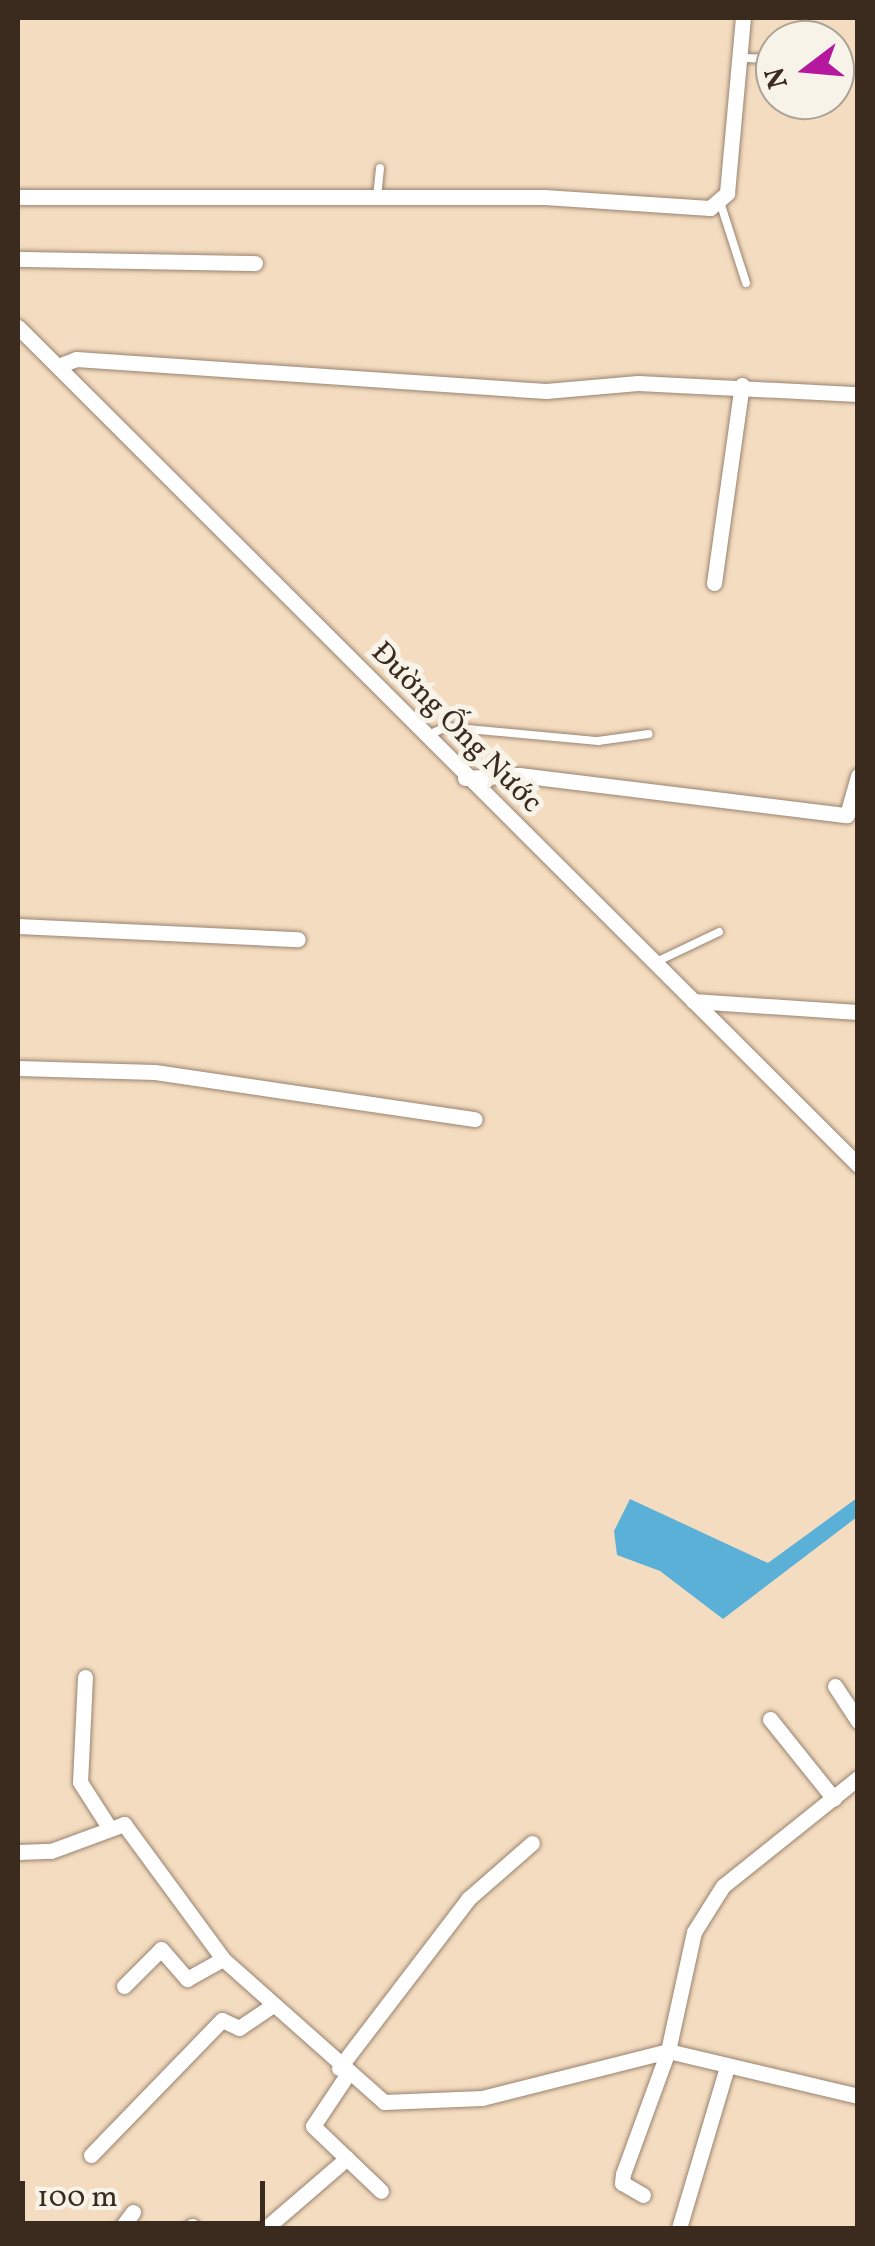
<!DOCTYPE html>
<meta charset="utf-8">
<style>
body{margin:0}
#map{position:relative;width:875px;height:2246px;overflow:hidden;background:#f4dcc0;font-family:Vollkorn,serif}
div>[style]{position:absolute}
[style*='--x']{left:calc(var(--x)*1px);top:calc(var(--y)*1px);width:calc(var(--w)*1px);rotate:calc(var(--a)*1deg)}
.water>*{inset:0;background:#5ab0d6}
.roads{filter:drop-shadow(0 0 2px #98836f) drop-shadow(0 0 2px #98836f)}
.lane>*{height:8px;margin:-4px;padding:0 4px;transform-origin:4px;border-radius:4px;background:#fff}
.street>*{height:15px;margin:-7.5px;padding:0 7.5px;transform-origin:7.5px;border-radius:7.5px;background:#fff}
span{translate:-50% -50%;white-space:nowrap;text-align:center;line-height:1.15;-webkit-text-stroke:10px #f7f3e8;paint-order:stroke}
.street-label{font-size:30px;color:#3b2a1e}
.frame{position:absolute;inset:0;border:20px solid #3b2a1e;pointer-events:none}
.north{position:absolute;left:755px;top:20px;width:100px;height:100px;box-sizing:border-box;background:#f7f3e8;border:2px solid #aca397;border-radius:50%;rotate:254deg;font-size:28px;font-weight:700;line-height:40px;text-align:center;color:#3b2a1e}
.north::after{content:'';display:block;margin:auto;width:35px;height:45px;background:#b5179e;clip-path:polygon(50% 0,100% 100%,50% 72%,0 100%)}
.scale{position:absolute;left:20px;top:2181px;width:245px;height:45px;box-sizing:border-box;border:5px solid #3b2a1e;border-top:0;padding-left:12px;font-size:30px;line-height:35px;white-space:nowrap;color:#3b2a1e;-webkit-text-stroke:8px #f7f3e8;paint-order:stroke}
</style>
<div id="map">
<div class="water">
<div style="clip-path:polygon(857px 1498px,857px 1517px,723px 1619px,660px 1571px,617px 1555px,614px 1531px,630px 1499px,768px 1563px)"></div>
</div>
<div class="roads">
<div class="lane">
<div style="--x:742;--y:58;--w:33;--a:2"></div>
<div style="--x:377;--y:197;--w:29;--a:-84"></div>
<div style="--x:721;--y:205;--w:82;--a:72.2"></div>
<div style="--x:426;--y:736;--w:22;--a:-24"></div>
<div style="--x:446;--y:727;--w:153;--a:5.3"></div>
<div style="--x:598;--y:741;--w:51;--a:-7.8"></div>
<div style="--x:654;--y:963;--w:72;--a:-25.5"></div>
</div>
<div class="street">
<div style="--x:18;--y:197;--w:526;--a:0"></div>
<div style="--x:544;--y:197;--w:166;--a:3.8"></div>
<div style="--x:710;--y:208;--w:23;--a:-41"></div>
<div style="--x:727;--y:193;--w:176;--a:-84.8"></div>
<div style="--x:18;--y:259;--w:237;--a:1"></div>
<div style="--x:18;--y:327;--w:1187;--a:44.93"></div>
<div style="--x:58;--y:366;--w:19;--a:-21"></div>
<div style="--x:76;--y:359;--w:471;--a:3.9"></div>
<div style="--x:546;--y:391;--w:92;--a:-5"></div>
<div style="--x:638;--y:383;--w:220;--a:2.9"></div>
<div style="--x:714;--y:583;--w:200;--a:-82"></div>
<div style="--x:465;--y:778;--w:54;--a:-3.2"></div>
<div style="--x:519;--y:775;--w:330;--a:7"></div>
<div style="--x:847;--y:815;--w:41;--a:-74.2"></div>
<div style="--x:18;--y:926;--w:280;--a:2.7"></div>
<div style="--x:693;--y:1001;--w:165;--a:3.8"></div>
<div style="--x:18;--y:1068;--w:137;--a:1.7"></div>
<div style="--x:155;--y:1072;--w:323;--a:8.4"></div>
<div style="--x:85;--y:1677;--w:105;--a:92.7"></div>
<div style="--x:80;--y:1782;--w:50;--a:57.3"></div>
<div style="--x:835;--y:1686;--w:42;--a:56.7"></div>
<div style="--x:770;--y:1719;--w:102;--a:51.3"></div>
<div style="--x:18;--y:1852;--w:33;--a:-2"></div>
<div style="--x:51;--y:1851;--w:78;--a:-20.3"></div>
<div style="--x:124;--y:1824;--w:167;--a:53.7"></div>
<div style="--x:223;--y:1959;--w:215;--a:41.6"></div>
<div style="--x:384;--y:2102;--w:98;--a:-2.3"></div>
<div style="--x:482;--y:2098;--w:192;--a:-14.2"></div>
<div style="--x:668;--y:2051;--w:195;--a:13.3"></div>
<div style="--x:124;--y:1986;--w:52;--a:-45"></div>
<div style="--x:161;--y:1949;--w:40;--a:49"></div>
<div style="--x:187;--y:1979;--w:41;--a:-29.1"></div>
<div style="--x:339;--y:2068;--w:213;--a:-52.6"></div>
<div style="--x:468;--y:1899;--w:85;--a:-41.2"></div>
<div style="--x:347;--y:2075;--w:61;--a:123.7"></div>
<div style="--x:313;--y:2126;--w:94;--a:43.7"></div>
<div style="--x:91;--y:2155;--w:188;--a:-45.9"></div>
<div style="--x:222;--y:2020;--w:19;--a:25"></div>
<div style="--x:239;--y:2028;--w:40;--a:-34"></div>
<div style="--x:643;--y:2195;--w:24;--a:-150"></div>
<div style="--x:622;--y:2183;--w:9;--a:-84"></div>
<div style="--x:623;--y:2174;--w:131;--a:-69.9"></div>
<div style="--x:668;--y:2051;--w:122;--a:-77.7"></div>
<div style="--x:694;--y:1932;--w:54;--a:-57.8"></div>
<div style="--x:723;--y:1886;--w:173;--a:-38.7"></div>
<div style="--x:121;--y:2228;--w:20;--a:-53"></div>
<div style="--x:190;--y:2228;--w:3;--a:-45"></div>
<div style="--x:266;--y:2228;--w:107;--a:-40.8"></div>
<div style="--x:679;--y:2228;--w:168;--a:-73.4"></div>
</div>
</div>
<div class="street-label">
<span style="left:456px;top:728px;rotate:45deg">Đường Ống Nước</span>
</div>
<div class="frame"></div>
<div class="north">N</div>
<div class="scale">100 m</div>
</div>
